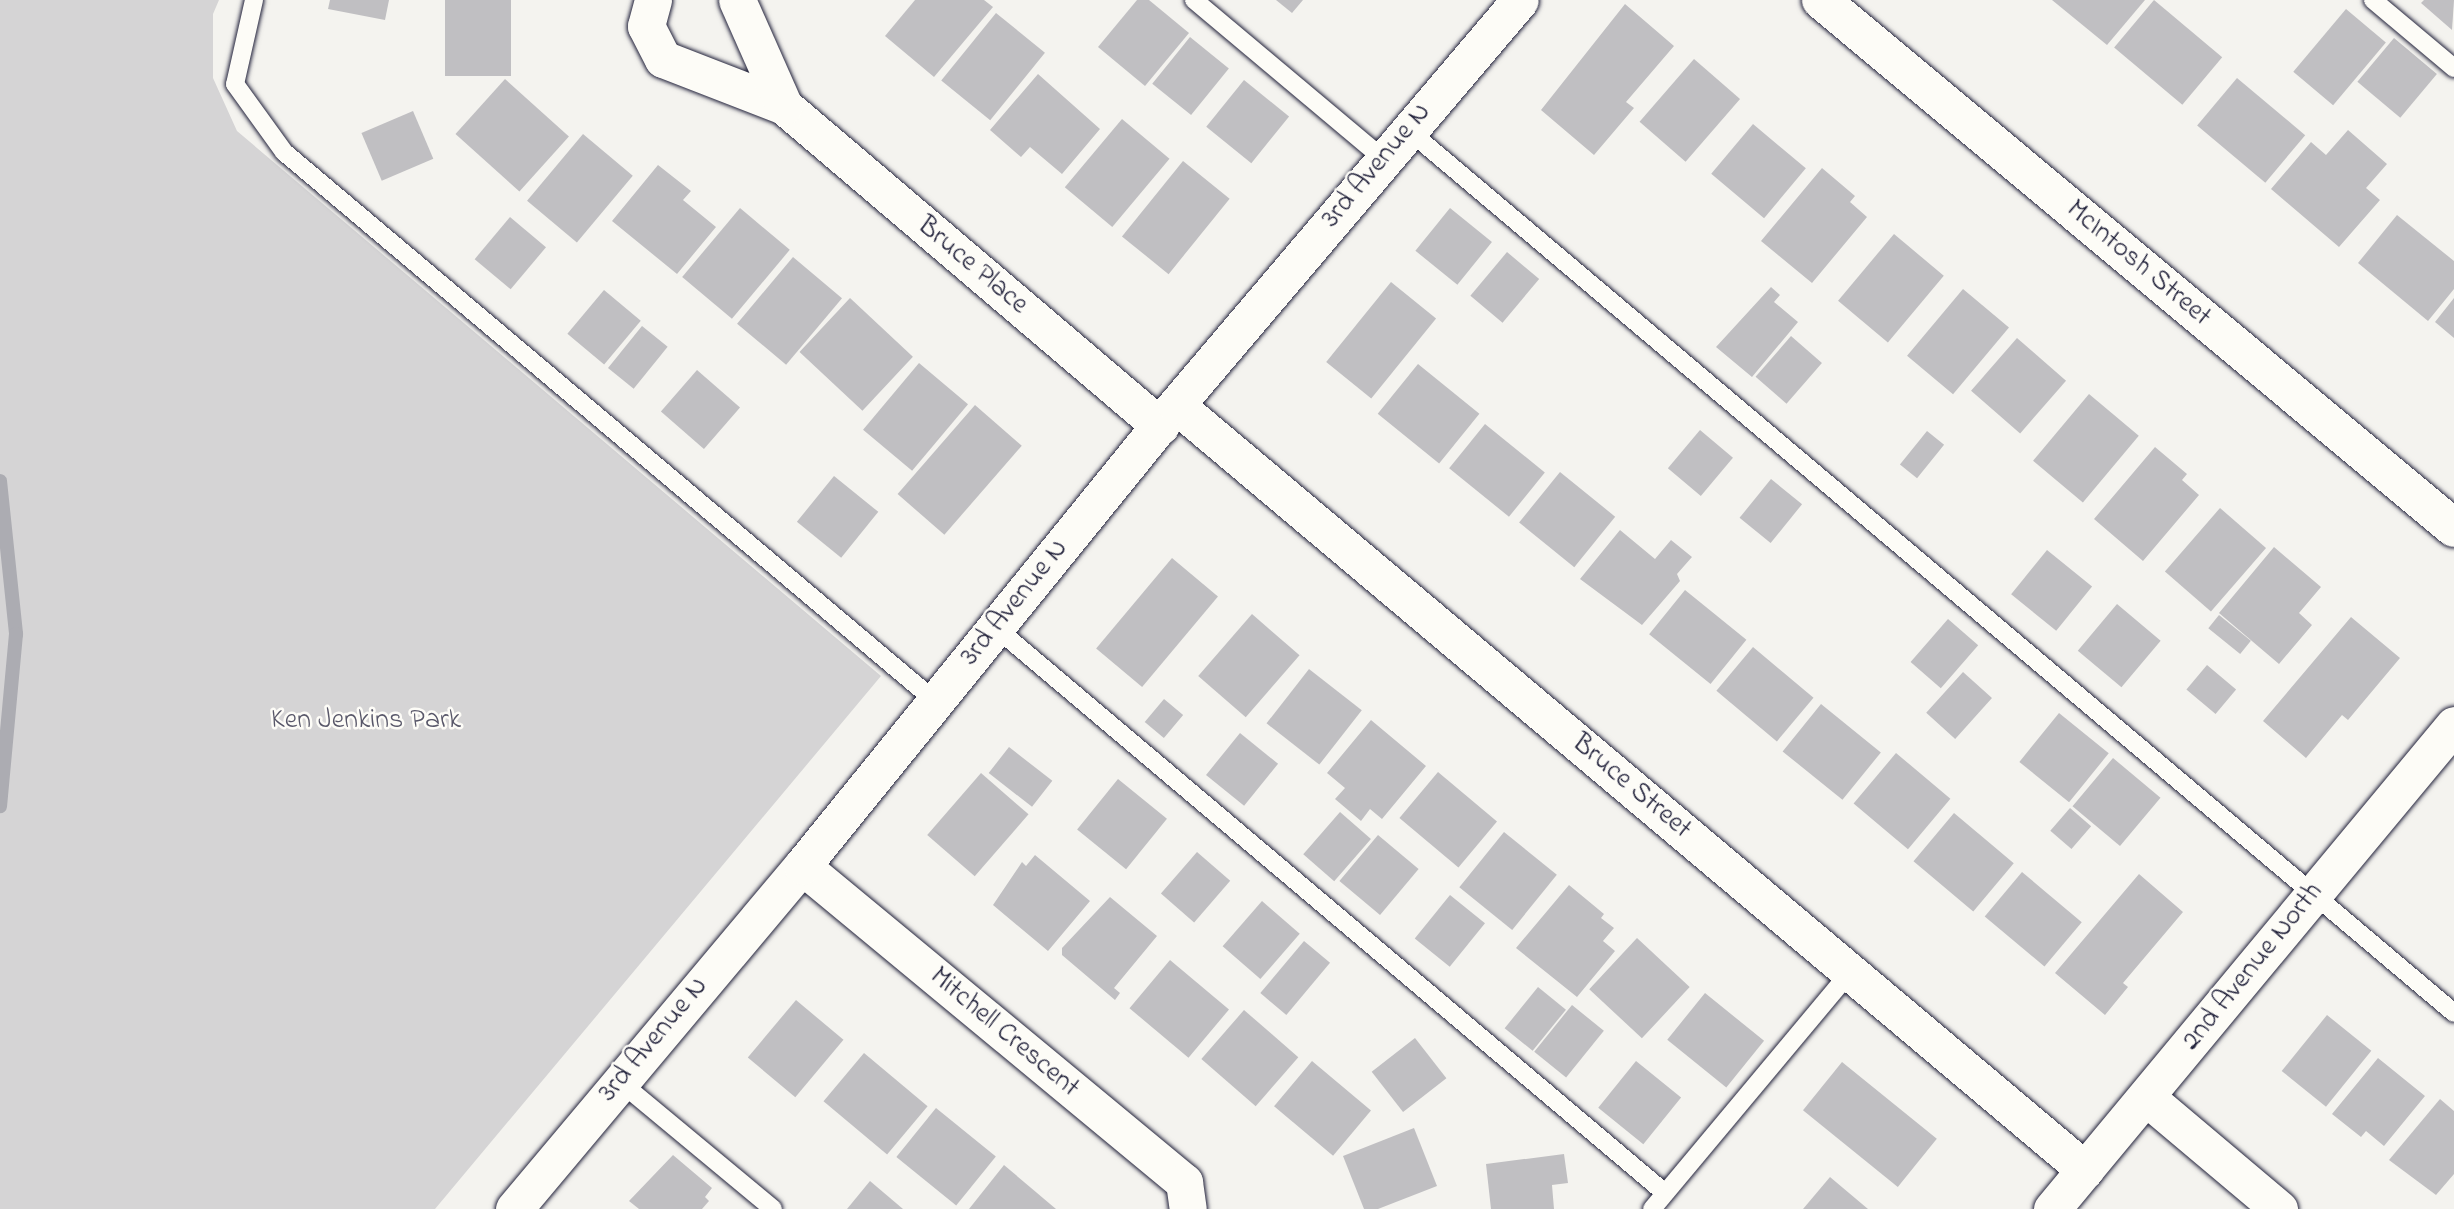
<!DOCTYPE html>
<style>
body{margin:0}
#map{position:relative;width:2454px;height:1209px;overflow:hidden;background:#f4f3ef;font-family:"Indie Flower",sans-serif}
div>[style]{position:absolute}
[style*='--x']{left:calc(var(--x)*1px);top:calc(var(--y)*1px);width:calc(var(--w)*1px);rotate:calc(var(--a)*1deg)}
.green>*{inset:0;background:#d5d4d5}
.stream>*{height:14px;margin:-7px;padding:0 7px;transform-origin:7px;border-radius:7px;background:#acacb2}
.building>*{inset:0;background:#c0bfc2;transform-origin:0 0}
.roads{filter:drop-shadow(0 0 2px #22223b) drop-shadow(0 0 2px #22223b)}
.service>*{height:18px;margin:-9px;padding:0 9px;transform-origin:9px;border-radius:9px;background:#fdfcf7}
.minor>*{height:37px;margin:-18.5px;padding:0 18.5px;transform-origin:18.5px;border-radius:18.5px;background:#fdfcf7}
.tertiary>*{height:38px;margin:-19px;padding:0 19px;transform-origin:19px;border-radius:19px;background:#fdfcf7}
span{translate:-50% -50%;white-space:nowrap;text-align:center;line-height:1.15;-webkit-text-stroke:5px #fdfcf7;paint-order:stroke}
.street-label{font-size:28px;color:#22223b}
.park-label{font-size:28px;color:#585769}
</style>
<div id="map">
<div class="green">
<div style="clip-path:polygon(0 0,219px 0,213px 14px,213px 78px,237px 131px,881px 676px,435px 1209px,0 1209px)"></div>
</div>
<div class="stream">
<div style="--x:0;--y:481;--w:154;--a:84"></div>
<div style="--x:16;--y:634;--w:173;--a:95.3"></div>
</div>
<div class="building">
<div style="clip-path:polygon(330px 0,389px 0,385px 20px,328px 9px)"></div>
<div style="left:445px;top:0;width:66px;height:76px"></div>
<div style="clip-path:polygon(915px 0,984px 0,993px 7px,934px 77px,885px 36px)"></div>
<div style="clip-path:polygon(1137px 0,1149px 0,1189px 33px,1145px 86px,1098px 47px)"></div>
<div style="clip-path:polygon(1276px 0,1303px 0,1292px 13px)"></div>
<div style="clip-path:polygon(2052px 0,2145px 0,2107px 45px)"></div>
<div style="left:2154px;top:0;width:89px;height:62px;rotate:40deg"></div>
<div style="clip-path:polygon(2424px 0,2454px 0,2452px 30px,2421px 3px)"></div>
<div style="clip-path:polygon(1625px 4px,1674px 46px,1626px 102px,1634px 108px,1594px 155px,1541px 110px)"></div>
<div style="left:2346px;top:9px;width:52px;height:82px;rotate:40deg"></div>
<div style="left:996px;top:13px;width:63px;height:87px;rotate:39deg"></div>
<div style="left:1190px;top:37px;width:50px;height:60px;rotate:39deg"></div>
<div style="left:2394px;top:38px;width:56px;height:57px;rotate:40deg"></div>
<div style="left:1694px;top:59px;width:61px;height:83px;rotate:41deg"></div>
<div style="clip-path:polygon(1038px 74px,1100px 129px,1062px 174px,1030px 147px,1021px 157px,990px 130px)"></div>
<div style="left:2237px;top:78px;width:89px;height:62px;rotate:40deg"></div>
<div style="left:505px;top:79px;width:86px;height:74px;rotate:42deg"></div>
<div style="left:1244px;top:80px;width:58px;height:60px;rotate:39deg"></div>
<div style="left:413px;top:111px;width:52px;height:56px;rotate:67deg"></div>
<div style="left:1122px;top:119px;width:62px;height:89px;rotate:40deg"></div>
<div style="left:1753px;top:124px;width:69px;height:65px;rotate:40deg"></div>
<div style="clip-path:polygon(2348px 130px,2387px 164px,2366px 188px,2380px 200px,2339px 247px,2271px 189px,2311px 142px,2326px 155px)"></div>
<div style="left:583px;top:134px;width:65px;height:87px;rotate:40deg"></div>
<div style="left:1183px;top:161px;width:60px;height:97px;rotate:39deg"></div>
<div style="clip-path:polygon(658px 165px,691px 191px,683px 200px,716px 227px,677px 274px,612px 221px)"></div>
<div style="clip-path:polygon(1822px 168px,1855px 196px,1850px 202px,1867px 217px,1812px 283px,1761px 241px)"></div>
<div style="left:740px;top:208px;width:65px;height:90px;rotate:40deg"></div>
<div style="left:1450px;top:208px;width:54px;height:55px;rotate:39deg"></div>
<div style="clip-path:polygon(2397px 215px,2454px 261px,2454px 289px,2428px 321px,2358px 263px)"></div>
<div style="left:510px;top:217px;width:47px;height:55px;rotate:40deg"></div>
<div style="left:1894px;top:234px;width:65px;height:87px;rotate:40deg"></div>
<div style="left:1507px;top:252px;width:42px;height:57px;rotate:40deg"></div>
<div style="left:793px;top:257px;width:64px;height:87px;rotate:40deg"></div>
<div style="left:1391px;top:282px;width:58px;height:103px;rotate:39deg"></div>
<div style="clip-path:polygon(1771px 287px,1780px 295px,1774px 302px,1798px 322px,1752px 377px,1716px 347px)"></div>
<div style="left:1963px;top:289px;width:60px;height:87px;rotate:40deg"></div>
<div style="left:604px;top:290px;width:48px;height:57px;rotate:40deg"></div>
<div style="left:850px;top:298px;width:86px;height:74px;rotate:43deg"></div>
<div style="clip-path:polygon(2454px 298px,2454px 338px,2435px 322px)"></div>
<div style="left:642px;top:326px;width:33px;height:54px;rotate:39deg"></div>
<div style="left:1791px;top:336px;width:41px;height:54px;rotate:41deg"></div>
<div style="left:2017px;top:338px;width:65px;height:70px;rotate:41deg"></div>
<div style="left:919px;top:363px;width:64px;height:87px;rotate:40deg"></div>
<div style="left:1418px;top:364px;width:79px;height:64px;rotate:39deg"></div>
<div style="left:697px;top:370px;width:57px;height:55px;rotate:41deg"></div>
<div style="left:2089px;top:394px;width:65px;height:87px;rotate:40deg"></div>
<div style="left:975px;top:405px;width:62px;height:118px;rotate:41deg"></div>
<div style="left:1485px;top:424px;width:77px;height:57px;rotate:39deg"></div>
<div style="left:1700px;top:430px;width:43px;height:50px;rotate:40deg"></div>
<div style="left:1927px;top:431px;width:22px;height:43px;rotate:39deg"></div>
<div style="clip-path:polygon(2155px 447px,2187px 474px,2182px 480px,2199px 495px,2143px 561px,2094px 519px)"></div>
<div style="left:1560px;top:472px;width:71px;height:65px;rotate:39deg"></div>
<div style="left:834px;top:476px;width:57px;height:59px;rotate:39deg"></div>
<div style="left:1771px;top:479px;width:40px;height:50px;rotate:39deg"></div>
<div style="left:2220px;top:508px;width:61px;height:84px;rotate:41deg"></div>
<div style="clip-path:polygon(1620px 530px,1655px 559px,1671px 540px,1692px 557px,1677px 574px,1680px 581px,1642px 625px,1580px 579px)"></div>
<div style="clip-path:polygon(2274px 547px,2321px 587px,2299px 613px,2312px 625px,2279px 664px,2219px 613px)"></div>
<div style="left:2047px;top:550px;width:58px;height:57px;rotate:39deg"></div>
<div style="left:1172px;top:558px;width:60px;height:118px;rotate:40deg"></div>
<div style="left:1685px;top:590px;width:79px;height:57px;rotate:39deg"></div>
<div style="left:2117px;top:604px;width:57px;height:61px;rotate:40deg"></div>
<div style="left:1252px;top:614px;width:63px;height:82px;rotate:41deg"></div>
<div style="left:2219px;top:615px;width:41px;height:17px;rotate:39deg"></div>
<div style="clip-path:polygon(2351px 617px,2400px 658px,2348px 720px,2342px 715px,2306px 758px,2263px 721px)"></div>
<div style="left:1948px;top:619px;width:40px;height:57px;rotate:41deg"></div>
<div style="left:1753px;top:647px;width:79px;height:57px;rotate:40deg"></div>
<div style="left:2207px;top:665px;width:38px;height:32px;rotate:40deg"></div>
<div style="left:1309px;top:669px;width:67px;height:69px;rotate:38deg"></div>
<div style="left:1963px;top:672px;width:39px;height:55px;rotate:42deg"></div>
<div style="left:1164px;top:699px;width:25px;height:30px;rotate:40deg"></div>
<div style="left:1821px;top:704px;width:77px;height:61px;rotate:39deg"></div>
<div style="left:2059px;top:713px;width:64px;height:63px;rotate:39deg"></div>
<div style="clip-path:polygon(1371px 720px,1426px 766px,1382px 819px,1370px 809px,1361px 821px,1335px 799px,1345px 788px,1327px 773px)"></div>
<div style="left:1240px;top:733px;width:49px;height:54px;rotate:39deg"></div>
<div style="left:1009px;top:747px;width:55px;height:33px;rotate:38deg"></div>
<div style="left:1896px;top:753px;width:71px;height:66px;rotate:40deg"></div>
<div style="left:2113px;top:758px;width:62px;height:63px;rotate:40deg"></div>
<div style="left:1438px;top:772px;width:77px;height:60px;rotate:40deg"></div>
<div style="left:981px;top:773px;width:63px;height:82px;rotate:41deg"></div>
<div style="left:1118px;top:779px;width:63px;height:65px;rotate:39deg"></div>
<div style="left:2070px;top:808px;width:28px;height:30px;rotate:41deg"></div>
<div style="left:1340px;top:812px;width:41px;height:56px;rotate:41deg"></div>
<div style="left:1954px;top:813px;width:78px;height:63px;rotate:40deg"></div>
<div style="left:1504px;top:832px;width:68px;height:71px;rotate:39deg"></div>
<div style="left:1378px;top:835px;width:53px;height:60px;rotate:40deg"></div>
<div style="left:1197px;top:852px;width:44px;height:55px;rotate:41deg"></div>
<div style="clip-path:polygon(1035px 855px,1090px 901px,1048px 951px,993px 905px,1022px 862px,1026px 866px)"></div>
<div style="left:2022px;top:872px;width:78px;height:58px;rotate:40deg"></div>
<div style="clip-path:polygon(2139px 874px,2183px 912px,2123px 983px,2128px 987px,2105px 1015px,2055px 973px)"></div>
<div style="clip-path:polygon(1569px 885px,1604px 914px,1601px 918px,1614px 928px,1603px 941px,1615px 951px,1577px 997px,1516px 948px)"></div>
<div style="left:1450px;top:895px;width:45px;height:56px;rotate:39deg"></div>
<div style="clip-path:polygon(1110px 897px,1157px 936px,1114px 988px,1120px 993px,1115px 1000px,1062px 955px,1062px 948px)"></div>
<div style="left:1262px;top:901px;width:50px;height:60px;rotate:41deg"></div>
<div style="left:1637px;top:938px;width:72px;height:70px;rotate:43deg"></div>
<div style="left:1304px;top:941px;width:34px;height:68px;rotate:40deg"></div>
<div style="left:1170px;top:960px;width:77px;height:63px;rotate:40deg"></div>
<div style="left:1538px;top:987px;width:36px;height:53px;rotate:39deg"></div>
<div style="left:1705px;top:993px;width:76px;height:60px;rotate:39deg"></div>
<div style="left:796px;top:1000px;width:62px;height:75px;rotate:40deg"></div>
<div style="left:1572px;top:1005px;width:41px;height:60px;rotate:39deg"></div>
<div style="left:1244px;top:1010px;width:72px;height:65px;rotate:41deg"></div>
<div style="left:2327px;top:1015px;width:57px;height:72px;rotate:39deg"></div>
<div style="left:1415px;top:1038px;width:51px;height:55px;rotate:52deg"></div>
<div style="left:864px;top:1053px;width:83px;height:63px;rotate:40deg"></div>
<div style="clip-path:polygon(2378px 1058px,2425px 1096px,2384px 1146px,2366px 1131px,2361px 1137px,2332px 1114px)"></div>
<div style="left:1312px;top:1061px;width:77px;height:59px;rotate:40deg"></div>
<div style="left:1636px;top:1061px;width:58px;height:60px;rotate:39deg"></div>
<div style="left:1842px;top:1062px;width:122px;height:62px;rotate:39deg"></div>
<div style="clip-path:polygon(2440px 1099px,2454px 1111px,2454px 1174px,2436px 1195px,2389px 1160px)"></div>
<div style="left:936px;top:1108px;width:77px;height:63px;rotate:39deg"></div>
<div style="clip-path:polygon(1414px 1128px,1437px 1186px,1378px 1209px,1364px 1209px,1343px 1156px)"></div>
<div style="clip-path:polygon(1564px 1154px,1568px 1183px,1552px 1185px,1554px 1209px,1491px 1209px,1486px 1164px)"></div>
<div style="clip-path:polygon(673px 1155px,712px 1188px,705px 1197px,709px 1201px,702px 1209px,639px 1209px,629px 1201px)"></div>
<div style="clip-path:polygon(1004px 1165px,1056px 1209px,969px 1209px)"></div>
<div style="clip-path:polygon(1830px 1177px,1868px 1209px,1803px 1209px)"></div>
<div style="clip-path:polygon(870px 1181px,903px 1209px,847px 1209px)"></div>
</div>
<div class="roads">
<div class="service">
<div style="--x:254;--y:0;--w:86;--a:102.7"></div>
<div style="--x:235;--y:84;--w:84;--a:54.2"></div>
<div style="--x:284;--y:152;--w:852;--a:40.14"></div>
<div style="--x:1194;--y:0;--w:246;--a:40"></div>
<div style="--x:2373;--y:0;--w:106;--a:40"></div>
<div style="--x:1407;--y:129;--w:1370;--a:40.17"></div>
<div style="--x:995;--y:627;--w:877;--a:40.19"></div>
<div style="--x:619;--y:1081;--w:200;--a:39.7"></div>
<div style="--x:1652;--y:1209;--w:310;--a:-50.1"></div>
</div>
<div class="minor">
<div style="--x:653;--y:0;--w:27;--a:105"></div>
<div style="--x:646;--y:26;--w:37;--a:63"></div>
<div style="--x:663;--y:59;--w:130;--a:21.2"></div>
<div style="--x:784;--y:106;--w:494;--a:40.4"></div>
<div style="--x:737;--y:0;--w:116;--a:66.1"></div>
<div style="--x:1176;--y:405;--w:1188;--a:40.08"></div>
<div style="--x:802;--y:866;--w:496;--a:39.6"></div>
<div style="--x:1184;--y:1182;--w:27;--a:82"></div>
<div style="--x:2146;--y:1097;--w:174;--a:40.1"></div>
<div style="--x:514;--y:1209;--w:448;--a:-50"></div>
<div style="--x:802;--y:866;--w:594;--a:-50.95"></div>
<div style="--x:1176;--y:405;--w:531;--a:-49.66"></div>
<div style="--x:2052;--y:1209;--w:629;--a:-50.29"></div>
</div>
<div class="tertiary">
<div style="--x:1821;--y:0;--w:824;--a:39.83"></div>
</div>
</div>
<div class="street-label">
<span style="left:1377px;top:166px;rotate:-50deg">3rd Avenue N</span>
<span style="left:2138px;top:264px;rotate:40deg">McIntosh Street</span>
<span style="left:972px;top:266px;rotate:40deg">Bruce Place</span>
<span style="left:1015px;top:603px;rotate:-51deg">3rd Avenue N</span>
<span style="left:1631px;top:787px;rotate:40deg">Bruce Street</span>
<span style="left:2253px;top:967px;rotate:-51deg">2nd Avenue North</span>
<span style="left:1004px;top:1033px;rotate:40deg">Mitchell Crescent</span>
<span style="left:654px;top:1040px;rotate:-50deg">3rd Avenue N</span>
</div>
<div class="park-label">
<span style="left:366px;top:721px">Ken Jenkins Park</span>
</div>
</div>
